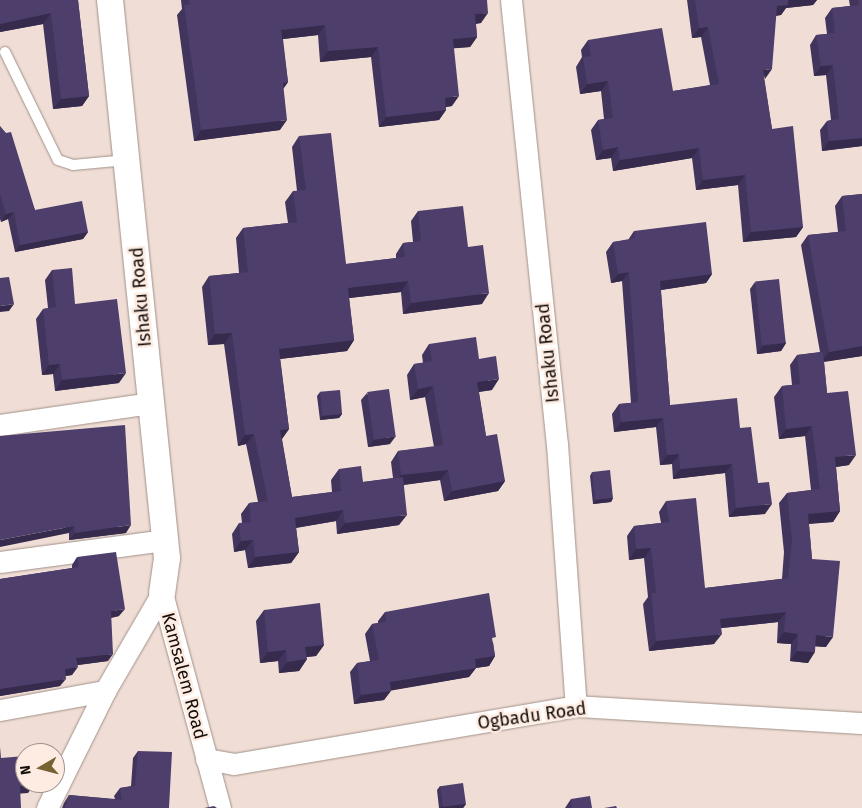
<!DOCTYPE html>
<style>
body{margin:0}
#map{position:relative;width:862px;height:808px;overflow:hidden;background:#f0ded6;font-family:"Fira Sans",sans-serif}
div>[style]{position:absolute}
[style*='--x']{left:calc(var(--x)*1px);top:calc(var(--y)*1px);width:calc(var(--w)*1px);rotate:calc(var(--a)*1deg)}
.roads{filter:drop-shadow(0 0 1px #a29189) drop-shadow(0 0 1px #a29189)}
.service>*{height:10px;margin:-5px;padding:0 5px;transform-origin:5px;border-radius:5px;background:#fff}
.minor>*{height:21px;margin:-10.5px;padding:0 10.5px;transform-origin:10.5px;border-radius:10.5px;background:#fff}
.tertiary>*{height:26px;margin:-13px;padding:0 13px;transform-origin:13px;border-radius:13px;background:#fff}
.wall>*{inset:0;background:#42355d}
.shaded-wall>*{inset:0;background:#362b4c}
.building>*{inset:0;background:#4d3e6c;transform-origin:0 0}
span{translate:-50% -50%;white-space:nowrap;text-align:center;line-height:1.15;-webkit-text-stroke:5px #feece3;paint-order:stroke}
.street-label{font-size:18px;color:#140e0b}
.north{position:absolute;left:15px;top:743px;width:50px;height:50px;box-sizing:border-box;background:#feece3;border:1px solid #a0938d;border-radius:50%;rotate:262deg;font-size:14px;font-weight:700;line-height:20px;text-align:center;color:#140e0b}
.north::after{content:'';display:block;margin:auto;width:18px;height:22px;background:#776231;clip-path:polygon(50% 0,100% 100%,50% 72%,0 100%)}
</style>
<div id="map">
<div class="roads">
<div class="service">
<div style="--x:5;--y:52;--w:120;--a:63.9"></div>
<div style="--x:58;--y:160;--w:16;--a:18"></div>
<div style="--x:73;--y:165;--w:54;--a:-5.3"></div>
</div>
<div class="minor">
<div style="--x:511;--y:0;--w:446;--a:84.1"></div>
<div style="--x:557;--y:444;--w:263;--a:85.9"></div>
<div style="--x:0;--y:425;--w:153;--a:-8.3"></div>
<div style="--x:0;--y:562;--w:166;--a:-7.6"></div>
<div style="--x:162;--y:593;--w:223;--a:74.9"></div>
<div style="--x:0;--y:710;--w:107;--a:-10.3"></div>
<div style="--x:206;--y:759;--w:28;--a:10"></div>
<div style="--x:234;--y:764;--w:347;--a:-9.6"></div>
<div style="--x:576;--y:706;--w:287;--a:3.4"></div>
<div style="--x:47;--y:808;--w:131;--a:-63.6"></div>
<div style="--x:105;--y:691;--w:113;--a:-59.8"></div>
</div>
<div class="tertiary">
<div style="--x:110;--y:0;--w:561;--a:84.17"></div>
<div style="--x:167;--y:558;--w:35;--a:98"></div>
</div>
</div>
<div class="wall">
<div style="clip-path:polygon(0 0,78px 0,89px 96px,82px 106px,53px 109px,43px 24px,0 32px)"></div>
<div style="clip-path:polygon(181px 0,487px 0,481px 23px,476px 24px,477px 37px,470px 47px,454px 48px,452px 106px,446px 107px,446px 110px,439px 120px,379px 127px,371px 57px,320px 62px,318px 35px,283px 39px,288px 82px,283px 89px,280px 130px,194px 141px,177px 15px,182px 9px)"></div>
<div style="clip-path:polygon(687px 0,817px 0,813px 5px,786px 8px,781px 15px,776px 16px,764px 79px,772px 129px,803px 227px,796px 237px,743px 242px,738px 185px,696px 190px,692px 158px,613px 171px,611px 158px,596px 160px,591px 130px,598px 120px,604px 119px,601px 91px,580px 94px,576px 67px,582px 57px,581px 50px,588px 40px,673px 91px,710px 85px,701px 37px,692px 38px)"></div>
<div style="clip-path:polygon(849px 0,862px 0,862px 146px,822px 151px,820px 130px,827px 121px,831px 120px,826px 75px,814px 76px,810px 45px,816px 35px,827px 34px,825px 18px,832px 8px,850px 6px)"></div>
<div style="clip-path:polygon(0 126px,35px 210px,88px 232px,83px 239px,15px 252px,8px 219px,1px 222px,0 219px)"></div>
<div style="clip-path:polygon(299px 136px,346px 264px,396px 258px,396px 254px,403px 243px,413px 242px,411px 221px,418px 211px,468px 247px,482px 304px,403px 314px,401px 292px,349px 298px,354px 340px,347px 351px,280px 359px,289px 429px,282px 439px,292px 497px,332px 492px,331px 480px,339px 469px,363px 482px,393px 478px,391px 462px,398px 451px,434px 447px,425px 397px,410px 400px,407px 375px,414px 364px,423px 363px,422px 355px,429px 344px,479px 359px,492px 390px,479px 392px,486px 436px,505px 481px,498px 491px,444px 501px,440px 480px,404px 485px,399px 525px,337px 534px,336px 521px,296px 528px,299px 552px,291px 563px,248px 568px,245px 550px,234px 552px,232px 534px,239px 523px,242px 523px,241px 514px,249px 503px,258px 502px,246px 444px,238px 446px,224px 344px,208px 345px,202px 287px,209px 276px,239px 273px,236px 238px,243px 228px,288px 223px,285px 202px,293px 191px,297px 191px,292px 147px)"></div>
<div style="clip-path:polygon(862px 194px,862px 356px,824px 362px,827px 393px,849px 465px,836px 467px,840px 511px,833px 522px,809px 524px,812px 559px,826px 647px,815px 646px,808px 663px,790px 661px,791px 644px,777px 643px,778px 622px,721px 628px,714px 644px,649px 651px,643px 604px,648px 597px,644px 558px,629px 560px,627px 536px,634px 526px,661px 523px,659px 512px,666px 501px,705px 588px,782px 579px,784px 552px,779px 503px,787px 493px,811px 490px,805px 436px,779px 439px,774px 397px,782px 386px,792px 385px,790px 365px,797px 355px,820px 352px,801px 245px,808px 235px,838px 232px,835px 206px,842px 196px)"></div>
<div style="clip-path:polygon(634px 231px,712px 274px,706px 283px,661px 290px,670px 405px,740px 428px,758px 483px,765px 514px,729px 517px,725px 473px,673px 479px,672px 464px,660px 465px,656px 427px,614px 432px,612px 414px,619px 404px,631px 403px,622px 281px,611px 283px,606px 252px,613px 242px,628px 240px)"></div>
<div style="clip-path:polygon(52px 270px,75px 304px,119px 383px,55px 391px,53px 374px,42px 375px,36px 319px,43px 309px,48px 308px,45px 280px)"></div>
<div style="clip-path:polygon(755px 282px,786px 343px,781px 351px,757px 354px,750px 289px)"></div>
<div style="clip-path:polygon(320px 392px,342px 414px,339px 418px,320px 420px,317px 396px)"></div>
<div style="clip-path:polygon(367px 393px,390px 444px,368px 447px,361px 400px)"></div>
<div style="clip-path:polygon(0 436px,126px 533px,69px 540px,69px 533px)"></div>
<div style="clip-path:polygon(592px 472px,613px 498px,611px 502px,593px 504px,590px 476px)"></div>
<div style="clip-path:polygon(77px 557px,119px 616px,111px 618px,108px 661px,77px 665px,72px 675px,65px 676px,60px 686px,0 696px,0 579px,72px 568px,72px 565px)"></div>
<div style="clip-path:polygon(264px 610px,324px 645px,316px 656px,306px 657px,307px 659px,299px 671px,279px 673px,278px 661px,260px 663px,256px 621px)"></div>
<div style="clip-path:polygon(385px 612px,493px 642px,495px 656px,489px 666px,476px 668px,469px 677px,391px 690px,384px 700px,354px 704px,350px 672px,357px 663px,370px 661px,365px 634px,372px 624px,378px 623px,378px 621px)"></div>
<div style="clip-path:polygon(138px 751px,169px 808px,62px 808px,64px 803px,69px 795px,115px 799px,114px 796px,120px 788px,131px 786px,133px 758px)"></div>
<div style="clip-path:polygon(440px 786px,466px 804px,463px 808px,439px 808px,437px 790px)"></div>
<div style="clip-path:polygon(571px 799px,592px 808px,565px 808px)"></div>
</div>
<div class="shaded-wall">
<div style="clip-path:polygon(786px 0,817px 0,813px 5px,786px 8px,781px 15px,770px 16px,777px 6px)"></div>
<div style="clip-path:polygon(51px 13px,43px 24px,0 32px,0 24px)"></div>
<div style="clip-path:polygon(488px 13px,481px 23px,468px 24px,475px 14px)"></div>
<div style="clip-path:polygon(325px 25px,318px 35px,274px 40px,281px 30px)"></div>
<div style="clip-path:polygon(708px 27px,701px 37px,692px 38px,699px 28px)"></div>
<div style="clip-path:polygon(477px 37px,470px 47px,446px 49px,453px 39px)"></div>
<div style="clip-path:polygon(378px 47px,371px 57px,320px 62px,328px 51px)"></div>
<div style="clip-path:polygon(833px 65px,826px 75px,814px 76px,821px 66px)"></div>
<div style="clip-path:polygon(772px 69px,765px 79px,763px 70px)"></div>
<div style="clip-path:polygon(608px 81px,601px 91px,580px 94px,587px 84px)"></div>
<div style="clip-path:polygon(288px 82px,281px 92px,283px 83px)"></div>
<div style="clip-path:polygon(89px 96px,82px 106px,53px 109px,61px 99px)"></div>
<div style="clip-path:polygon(459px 96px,452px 106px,438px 108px,445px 98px)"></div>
<div style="clip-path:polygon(446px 110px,439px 120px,379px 127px,386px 117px)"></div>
<div style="clip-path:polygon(287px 120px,280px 130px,194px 141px,201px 130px)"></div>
<div style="clip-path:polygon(862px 138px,862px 146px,822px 151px,829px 141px)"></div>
<div style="clip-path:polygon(618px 147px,611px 158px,596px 160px,603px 150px)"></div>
<div style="clip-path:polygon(699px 148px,692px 158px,613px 171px,620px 160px)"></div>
<div style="clip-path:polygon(745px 175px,738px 185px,696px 190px,703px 180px)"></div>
<div style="clip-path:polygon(14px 212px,8px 219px,1px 222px,6px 214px)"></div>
<div style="clip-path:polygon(803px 227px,796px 237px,743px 242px,751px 232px)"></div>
<div style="clip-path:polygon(88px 232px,83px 239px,15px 252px,20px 245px)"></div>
<div style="clip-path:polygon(629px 272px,622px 281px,611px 283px,618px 274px)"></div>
<div style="clip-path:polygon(712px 274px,706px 283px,654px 291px,660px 281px)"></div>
<div style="clip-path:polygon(408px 281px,401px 292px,341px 299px,348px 288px)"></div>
<div style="clip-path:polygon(489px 293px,482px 304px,403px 314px,411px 303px)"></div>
<div style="clip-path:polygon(14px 304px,9px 311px,0 312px,0 306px)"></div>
<div style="clip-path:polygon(232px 333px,224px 344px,208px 345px,215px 334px)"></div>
<div style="clip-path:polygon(354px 340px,347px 351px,271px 360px,279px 349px)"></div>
<div style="clip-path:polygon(786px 343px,781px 351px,757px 354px,763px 346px)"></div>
<div style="clip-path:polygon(862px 346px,862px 356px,821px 362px,829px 352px)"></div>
<div style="clip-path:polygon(60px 364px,53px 374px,42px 375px,49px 365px)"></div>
<div style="clip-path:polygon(126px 373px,119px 383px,55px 391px,62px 380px)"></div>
<div style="clip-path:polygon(499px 379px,492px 390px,470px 393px,477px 382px)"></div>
<div style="clip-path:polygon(433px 386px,425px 397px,410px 400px,418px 389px)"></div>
<div style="clip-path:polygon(342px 414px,339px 418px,320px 420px,322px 416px)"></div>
<div style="clip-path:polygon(663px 418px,656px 427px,614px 432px,621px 422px)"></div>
<div style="clip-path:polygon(812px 426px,805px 436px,779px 439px,786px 429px)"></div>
<div style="clip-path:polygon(289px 429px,281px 440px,280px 430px)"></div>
<div style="clip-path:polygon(254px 434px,246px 444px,238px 446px,245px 435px)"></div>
<div style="clip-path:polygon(396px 436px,390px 444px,368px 447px,374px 440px)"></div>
<div style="clip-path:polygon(679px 454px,672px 464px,660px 465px,667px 455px)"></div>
<div style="clip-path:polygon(856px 455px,849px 465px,828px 468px,835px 457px)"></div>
<div style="clip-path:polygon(732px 464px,725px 473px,673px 479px,680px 469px)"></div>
<div style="clip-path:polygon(448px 470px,440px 480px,394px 486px,401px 475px)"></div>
<div style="clip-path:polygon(505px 481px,498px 491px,444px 501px,452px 491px)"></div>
<div style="clip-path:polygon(613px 498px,611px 502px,593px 504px,596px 500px)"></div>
<div style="clip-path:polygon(772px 504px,765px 514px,729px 517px,736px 508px)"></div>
<div style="clip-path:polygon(343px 510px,336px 521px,288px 529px,295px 518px)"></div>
<div style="clip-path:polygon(840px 511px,833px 522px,801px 524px,808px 514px)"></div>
<div style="clip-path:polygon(407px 515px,399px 525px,337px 534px,345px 523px)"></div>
<div style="clip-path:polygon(131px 525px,126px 533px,69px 540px,75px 533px)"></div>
<div style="clip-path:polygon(74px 526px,69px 533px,0 547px,0 540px)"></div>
<div style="clip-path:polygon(253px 540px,245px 550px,234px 552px,241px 541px)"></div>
<div style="clip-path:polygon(651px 548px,644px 558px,629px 560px,636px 549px)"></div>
<div style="clip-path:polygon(299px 552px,291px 563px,248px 568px,255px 557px)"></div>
<div style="clip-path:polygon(125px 609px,119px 616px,105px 619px,111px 611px)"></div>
<div style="clip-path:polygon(786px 612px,778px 622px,713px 629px,720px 619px)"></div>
<div style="clip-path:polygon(784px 632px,798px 634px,791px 644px,777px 643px)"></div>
<div style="clip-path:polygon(722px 634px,714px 644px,649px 651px,656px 641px)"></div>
<div style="clip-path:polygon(816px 635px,833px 637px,826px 647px,809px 646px)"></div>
<div style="clip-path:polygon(324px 645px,316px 656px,297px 658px,305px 647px)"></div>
<div style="clip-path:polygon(286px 650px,278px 661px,260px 663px,268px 652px)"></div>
<div style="clip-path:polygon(797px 651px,815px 652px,808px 663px,790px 661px)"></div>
<div style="clip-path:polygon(113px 654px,108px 661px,71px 666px,76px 658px)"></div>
<div style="clip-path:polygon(495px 656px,489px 666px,468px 669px,475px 659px)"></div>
<div style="clip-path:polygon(307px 659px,299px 671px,279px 673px,287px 662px)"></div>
<div style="clip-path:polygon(78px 667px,72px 675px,59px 677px,65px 669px)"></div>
<div style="clip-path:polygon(476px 668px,469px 677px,383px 692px,390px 682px)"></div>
<div style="clip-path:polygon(66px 679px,60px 686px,0 696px,0 689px)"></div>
<div style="clip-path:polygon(391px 691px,384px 700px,354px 704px,361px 695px)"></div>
<div style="clip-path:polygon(34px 785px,28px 793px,14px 794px,20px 786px)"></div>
<div style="clip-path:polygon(466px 804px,463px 808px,440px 808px,442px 806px)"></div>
</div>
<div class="building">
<div style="clip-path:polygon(0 0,78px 0,89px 96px,61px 99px,51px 13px,0 24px)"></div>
<div style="clip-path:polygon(189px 0,487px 0,488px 13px,475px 14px,477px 37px,453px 39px,459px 96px,445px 98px,446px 110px,386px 117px,378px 47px,328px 51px,325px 25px,281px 30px,288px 82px,283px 83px,287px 120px,201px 130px,184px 5px,190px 4px)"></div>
<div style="clip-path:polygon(695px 0,788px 0,788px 5px,777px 6px,772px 69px,763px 70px,772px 129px,793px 126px,803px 227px,751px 232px,745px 175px,703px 180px,699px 148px,620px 160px,618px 147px,603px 150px,598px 120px,613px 118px,608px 81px,587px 84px,583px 57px,591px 56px,588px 40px,662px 28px,673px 91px,719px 84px,708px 27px,699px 28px)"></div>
<div style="clip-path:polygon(858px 0,862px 0,862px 138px,829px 141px,827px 121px,839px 119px,833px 65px,821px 66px,816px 35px,835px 33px,832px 8px,859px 5px)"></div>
<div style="clip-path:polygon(0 126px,6px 133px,11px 132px,35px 210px,82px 201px,88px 232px,20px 245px,14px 212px,6px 214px,0 194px)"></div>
<div style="clip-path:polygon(331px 133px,346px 264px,405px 257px,403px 243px,421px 241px,418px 211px,463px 206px,468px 247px,483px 245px,489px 293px,411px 303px,408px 281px,348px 288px,354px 340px,279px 349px,289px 429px,280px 430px,292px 497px,341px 491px,339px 469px,361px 466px,363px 482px,403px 477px,407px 515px,345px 523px,343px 510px,295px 518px,299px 552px,255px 557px,253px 540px,241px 541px,239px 523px,251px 522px,249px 503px,268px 501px,254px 434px,245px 435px,232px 333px,215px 334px,209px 276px,248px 272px,243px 228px,297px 222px,293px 191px,306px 190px,299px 136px)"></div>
<div style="clip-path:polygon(862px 194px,862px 346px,829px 352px,808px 235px,846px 231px,842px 196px)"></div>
<div style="clip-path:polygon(706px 222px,712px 274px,660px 281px,670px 405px,737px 398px,740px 428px,751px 427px,758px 483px,769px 482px,772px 504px,736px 508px,732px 464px,680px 469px,679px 454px,667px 455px,663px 418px,621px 422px,619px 404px,638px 402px,629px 272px,618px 274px,613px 242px,635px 238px,634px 231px)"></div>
<div style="clip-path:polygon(72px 268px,75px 304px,117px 299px,126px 373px,62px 380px,60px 364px,49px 365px,43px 309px,56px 307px,52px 270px)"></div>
<div style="clip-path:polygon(9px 277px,14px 304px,0 306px,0 278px)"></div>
<div style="left:779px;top:279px;width:64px;height:24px;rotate:84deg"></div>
<div style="clip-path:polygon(476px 337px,479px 359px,496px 356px,499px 379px,477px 382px,486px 436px,497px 434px,505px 481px,452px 491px,448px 470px,401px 475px,398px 451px,443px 445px,433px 386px,418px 389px,414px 364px,432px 361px,429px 344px)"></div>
<div style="clip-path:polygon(823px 352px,827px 393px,848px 391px,856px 455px,835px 457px,840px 511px,808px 514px,812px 559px,840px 561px,833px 637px,816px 635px,815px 652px,797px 651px,798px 634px,784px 632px,786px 612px,720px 619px,722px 634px,656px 641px,651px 593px,656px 593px,651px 548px,636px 549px,634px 526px,669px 522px,666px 501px,696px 498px,705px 588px,788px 578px,792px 541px,787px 493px,820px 489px,812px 426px,786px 429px,782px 386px,800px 384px,797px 355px)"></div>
<div style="left:389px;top:389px;width:48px;height:22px;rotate:82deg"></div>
<div style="left:340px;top:390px;width:24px;height:20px;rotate:85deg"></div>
<div style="clip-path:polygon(125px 425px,131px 525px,75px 533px,74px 526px,0 540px,0 436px)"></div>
<div style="left:610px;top:470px;width:28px;height:18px;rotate:84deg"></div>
<div style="clip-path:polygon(116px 552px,125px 609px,111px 611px,113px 654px,76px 658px,78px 667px,65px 669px,66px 679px,0 689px,0 579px,79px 567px,77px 557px)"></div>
<div style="clip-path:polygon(489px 593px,496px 637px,492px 638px,495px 656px,475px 659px,476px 668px,390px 682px,391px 691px,361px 695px,357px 663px,379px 660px,372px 624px,386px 622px,385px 612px)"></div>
<div style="clip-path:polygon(320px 603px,324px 645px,305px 647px,307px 659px,287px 662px,286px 650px,268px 652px,264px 610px)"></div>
<div style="clip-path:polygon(0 747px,1px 758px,25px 756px,25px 783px,34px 783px,34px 785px,20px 786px,21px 808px,0 808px)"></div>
<div style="clip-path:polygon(138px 751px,172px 752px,169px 808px,65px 808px,69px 795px,122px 800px,120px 788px,135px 786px)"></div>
<div style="left:463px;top:783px;width:21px;height:23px;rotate:82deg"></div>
<div style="clip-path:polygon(590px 796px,592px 808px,572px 808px,571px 799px)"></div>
<div style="clip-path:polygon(214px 806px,217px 808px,204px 808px)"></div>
<div style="clip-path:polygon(616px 806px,617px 808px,604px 808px)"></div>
</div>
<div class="street-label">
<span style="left:141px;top:297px;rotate:-95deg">Ishaku Road</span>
<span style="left:548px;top:353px;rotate:-96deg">Ishaku Road</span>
<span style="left:184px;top:676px;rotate:75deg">Kamsalem Road</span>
<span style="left:532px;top:716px;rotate:-8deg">Ogbadu Road</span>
</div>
<div class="north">N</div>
</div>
